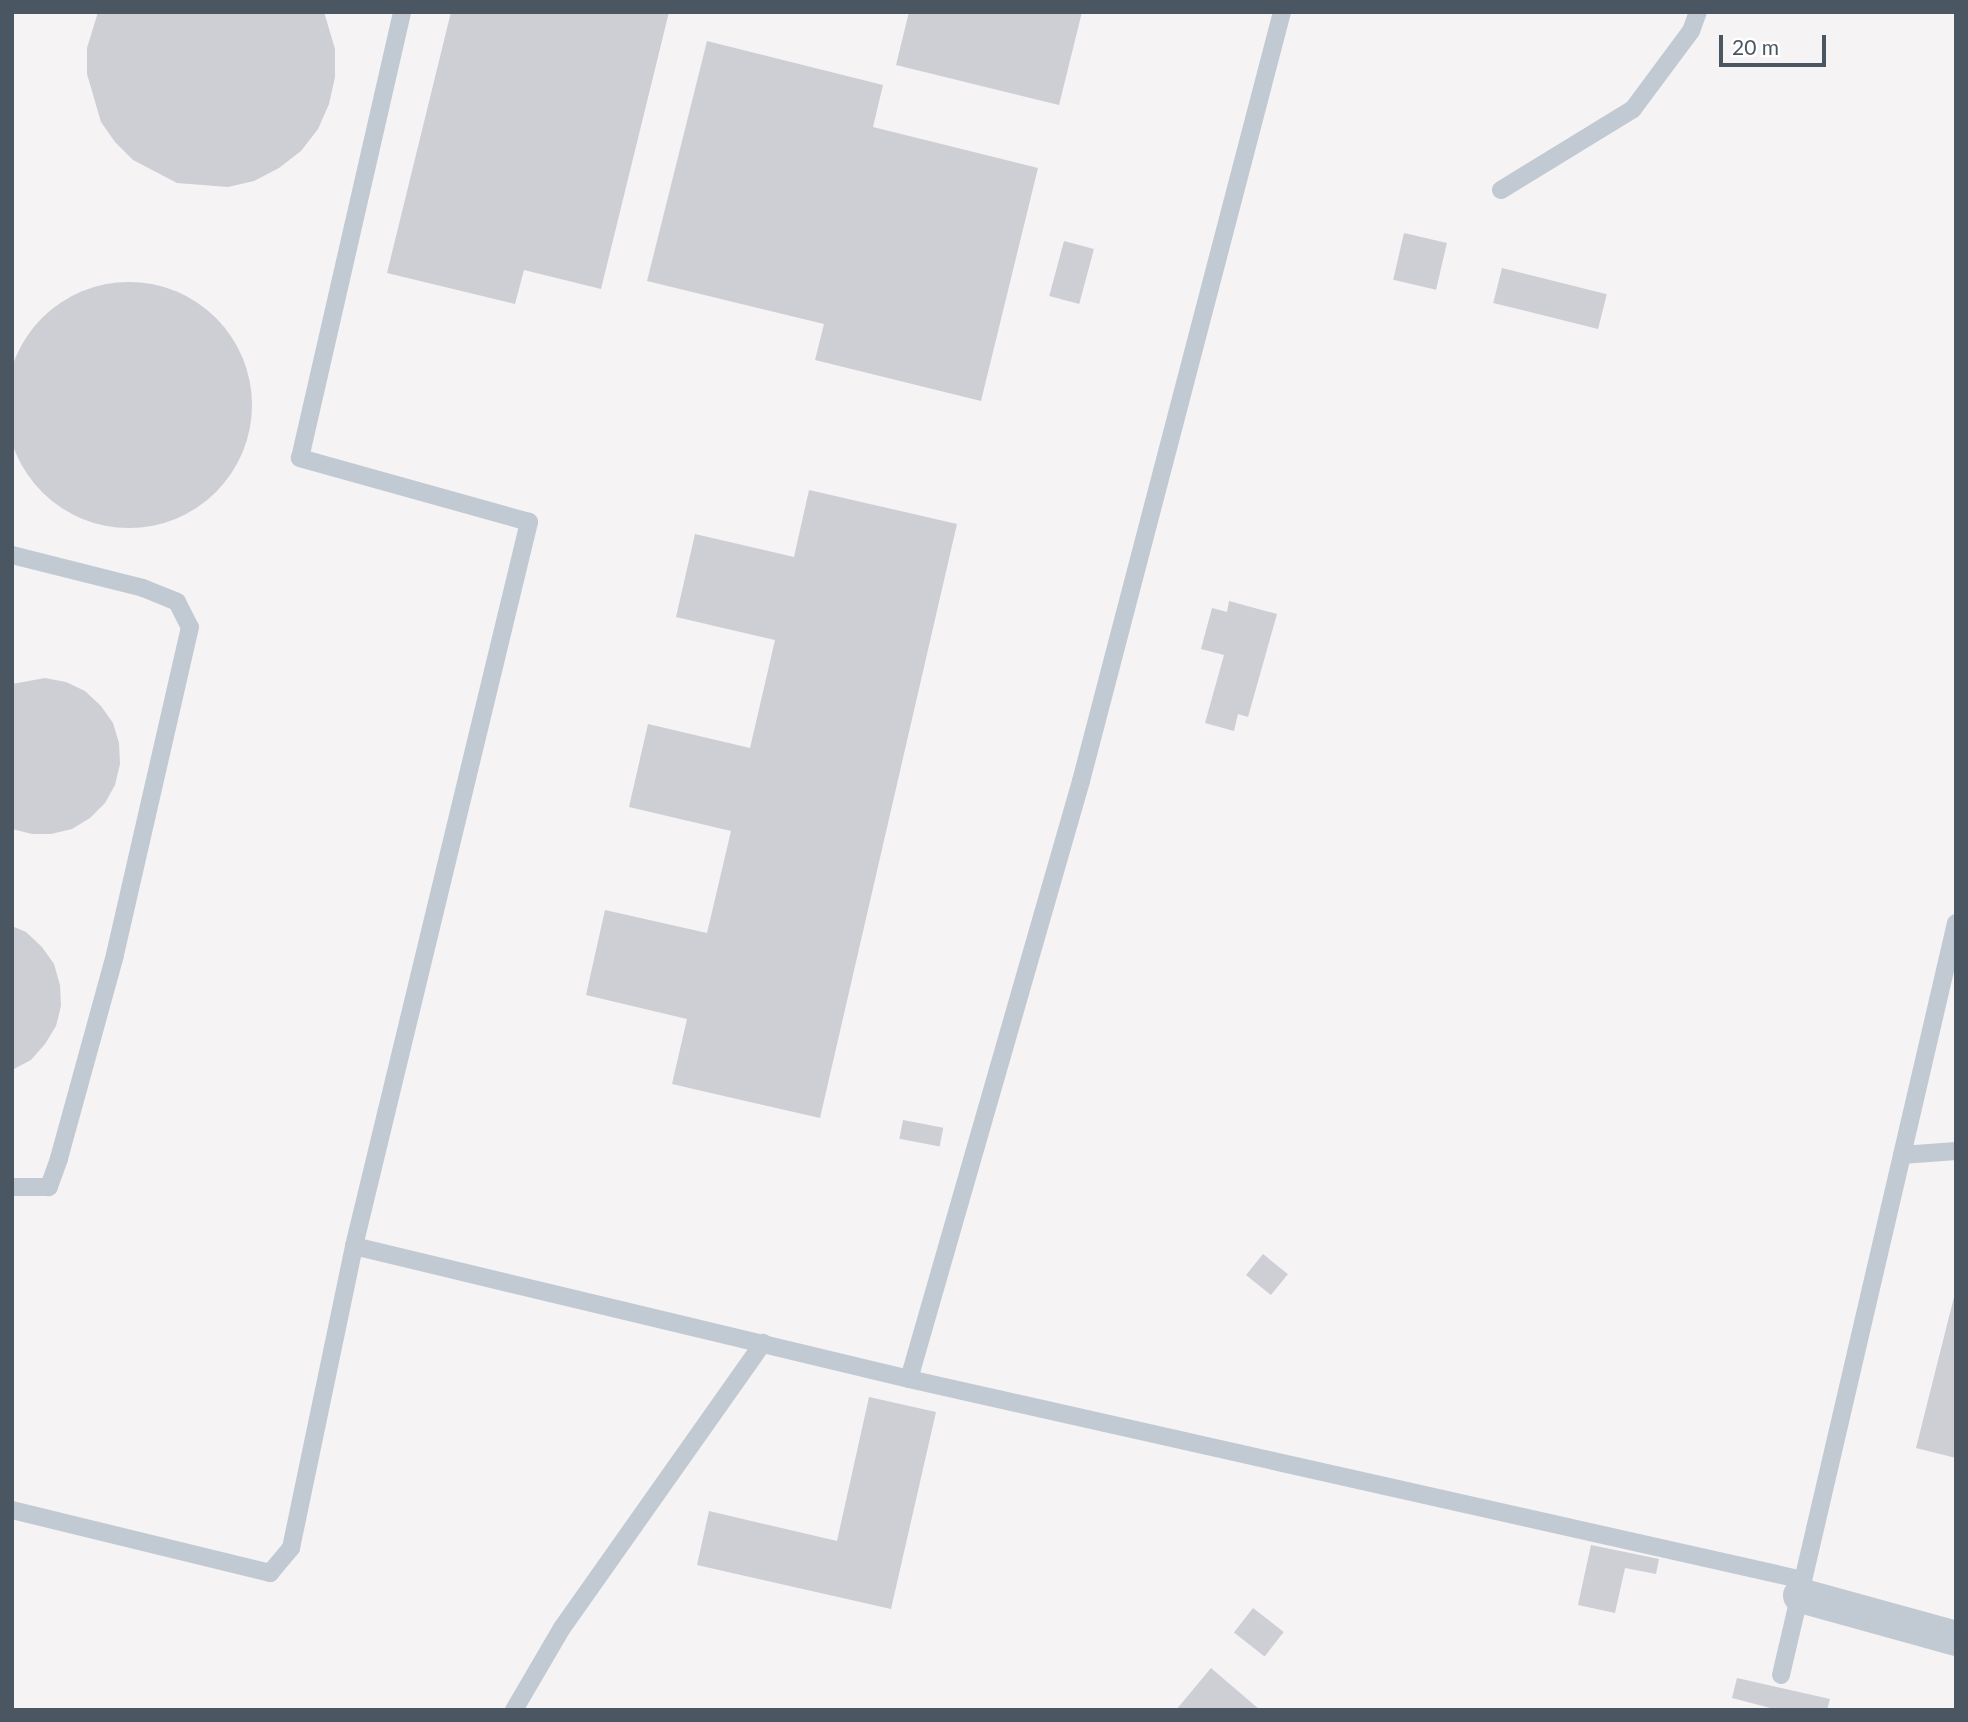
<!DOCTYPE html>
<style>
body{margin:0}
#map{position:relative;width:1968px;height:1722px;overflow:hidden;background:#f5f3f3;font-family:Lato,sans-serif}
div>[style]{position:absolute}
[style*='--x']{left:calc(var(--x)*1px);top:calc(var(--y)*1px);width:calc(var(--w)*1px);rotate:calc(var(--a)*1deg)}
.building>*{inset:0;background:#cdcfd5;transform-origin:0 0}
.round{border-radius:50%}
.lane>*{height:18px;margin:-9px;padding:0 9px;transform-origin:9px;border-radius:9px;background:#c1cad2}
.street>*{height:35px;margin:-17.5px;padding:0 17.5px;transform-origin:17.5px;border-radius:17.5px;background:#c1cad2}
span{translate:-50% -50%;white-space:nowrap;text-align:center;line-height:1.15;-webkit-text-stroke:6px #fff;paint-order:stroke}
.frame{position:absolute;inset:0;border:14px solid #4a5661;pointer-events:none}
.scale{position:absolute;left:1719px;top:35px;width:107px;height:32px;box-sizing:border-box;border:4px solid #4a5661;border-top:0;padding-left:9px;font-size:21px;line-height:24px;white-space:nowrap;color:#4a5661;-webkit-text-stroke:5px #fff;paint-order:stroke}
</style>
<div id="map">
<div class="building">
<div style="clip-path:polygon(98px 12px,324px 12px,335px 49px,335px 77px,329px 104px,318px 129px,301px 151px,279px 168px,254px 181px,228px 187px,177px 183px,133px 160px,115px 142px,101px 122px,87px 74px,87px 48px)"></div>
<div style="clip-path:polygon(451px 12px,669px 12px,601px 289px,524px 270px,515px 304px,387px 273px)"></div>
<div style="clip-path:polygon(909px 12px,1082px 12px,1059px 105px,896px 65px)"></div>
<div style="clip-path:polygon(707px 41px,883px 85px,873px 127px,1038px 168px,981px 401px,815px 360px,824px 324px,647px 281px)"></div>
<div style="left:1404px;top:233px;width:44px;height:48px;rotate:13deg"></div>
<div style="left:1064px;top:241px;width:31px;height:57px;rotate:15deg"></div>
<div style="left:1502px;top:268px;width:108px;height:36px;rotate:14deg"></div>
<div class="round" style="left:6px;top:282px;width:246px;height:246px"></div>
<div style="clip-path:polygon(809px 490px,957px 524px,820px 1118px,672px 1084px,687px 1019px,586px 995px,605px 910px,707px 933px,731px 831px,629px 807px,648px 724px,750px 748px,775px 640px,676px 617px,695px 534px,794px 557px)"></div>
<div style="clip-path:polygon(1229px 601px,1277px 614px,1248px 717px,1238px 714px,1234px 731px,1205px 723px,1224px 655px,1201px 649px,1212px 608px,1227px 612px)"></div>
<div style="clip-path:polygon(45px 678px,66px 682px,85px 691px,101px 706px,113px 723px,119px 743px,120px 764px,115px 785px,105px 803px,90px 818px,72px 829px,51px 834px,32px 834px,12px 829px,12px 684px)"></div>
<div style="clip-path:polygon(12px 926px,26px 932px,42px 947px,54px 964px,60px 985px,61px 1006px,56px 1026px,45px 1044px,31px 1060px,12px 1070px)"></div>
<div style="left:903px;top:1120px;width:41px;height:19px;rotate:11deg"></div>
<div style="left:1263px;top:1254px;width:32px;height:27px;rotate:39deg"></div>
<div style="clip-path:polygon(1955px 1293px,1956px 1293px,1956px 1458px,1916px 1448px)"></div>
<div style="clip-path:polygon(869px 1397px,936px 1412px,891px 1609px,697px 1565px,709px 1511px,837px 1541px)"></div>
<div style="clip-path:polygon(1591px 1545px,1659px 1559px,1656px 1574px,1625px 1568px,1615px 1613px,1578px 1605px)"></div>
<div style="left:1253px;top:1608px;width:39px;height:31px;rotate:38deg"></div>
<div style="clip-path:polygon(1211px 1668px,1260px 1710px,1176px 1710px)"></div>
<div style="clip-path:polygon(1737px 1678px,1830px 1699px,1827px 1710px,1778px 1710px,1732px 1698px)"></div>
</div>
<div class="lane">
<div style="--x:1501;--y:190;--w:155;--a:-31.5"></div>
<div style="--x:1633;--y:109;--w:97;--a:-53.4"></div>
<div style="--x:1691;--y:31;--w:20;--a:-70"></div>
<div style="--x:12;--y:555;--w:135;--a:14.1"></div>
<div style="--x:143;--y:588;--w:37;--a:22"></div>
<div style="--x:177;--y:602;--w:28;--a:63"></div>
<div style="--x:190;--y:627;--w:336;--a:102.9"></div>
<div style="--x:115;--y:955;--w:212;--a:105.4"></div>
<div style="--x:59;--y:1159;--w:30;--a:110"></div>
<div style="--x:49;--y:1187;--w:37;--a:180"></div>
<div style="--x:1902;--y:1155;--w:54;--a:-4.2"></div>
<div style="--x:354;--y:1246;--w:571;--a:13.48"></div>
<div style="--x:909;--y:1379;--w:916;--a:12.67"></div>
<div style="--x:909;--y:1379;--w:622;--a:-73.95"></div>
<div style="--x:1081;--y:781;--w:795;--a:-75.35"></div>
<div style="--x:12;--y:1510;--w:266;--a:13.7"></div>
<div style="--x:270;--y:1573;--w:33;--a:-50"></div>
<div style="--x:291;--y:1548;--w:309;--a:-78.2"></div>
<div style="--x:354;--y:1246;--w:745;--a:-76.41"></div>
<div style="--x:529;--y:522;--w:238;--a:-164.4"></div>
<div style="--x:300;--y:458;--w:458;--a:-77.1"></div>
<div style="--x:1781;--y:1675;--w:772;--a:-76.9"></div>
<div style="--x:514;--y:1710;--w:95;--a:-59.7"></div>
<div style="--x:562;--y:1628;--w:349;--a:-54.8"></div>
</div>
<div class="street">
<div style="--x:1800;--y:1595;--w:162;--a:15.4"></div>
</div>
<div class="frame"></div>
<div class="scale">20 m</div>
</div>
